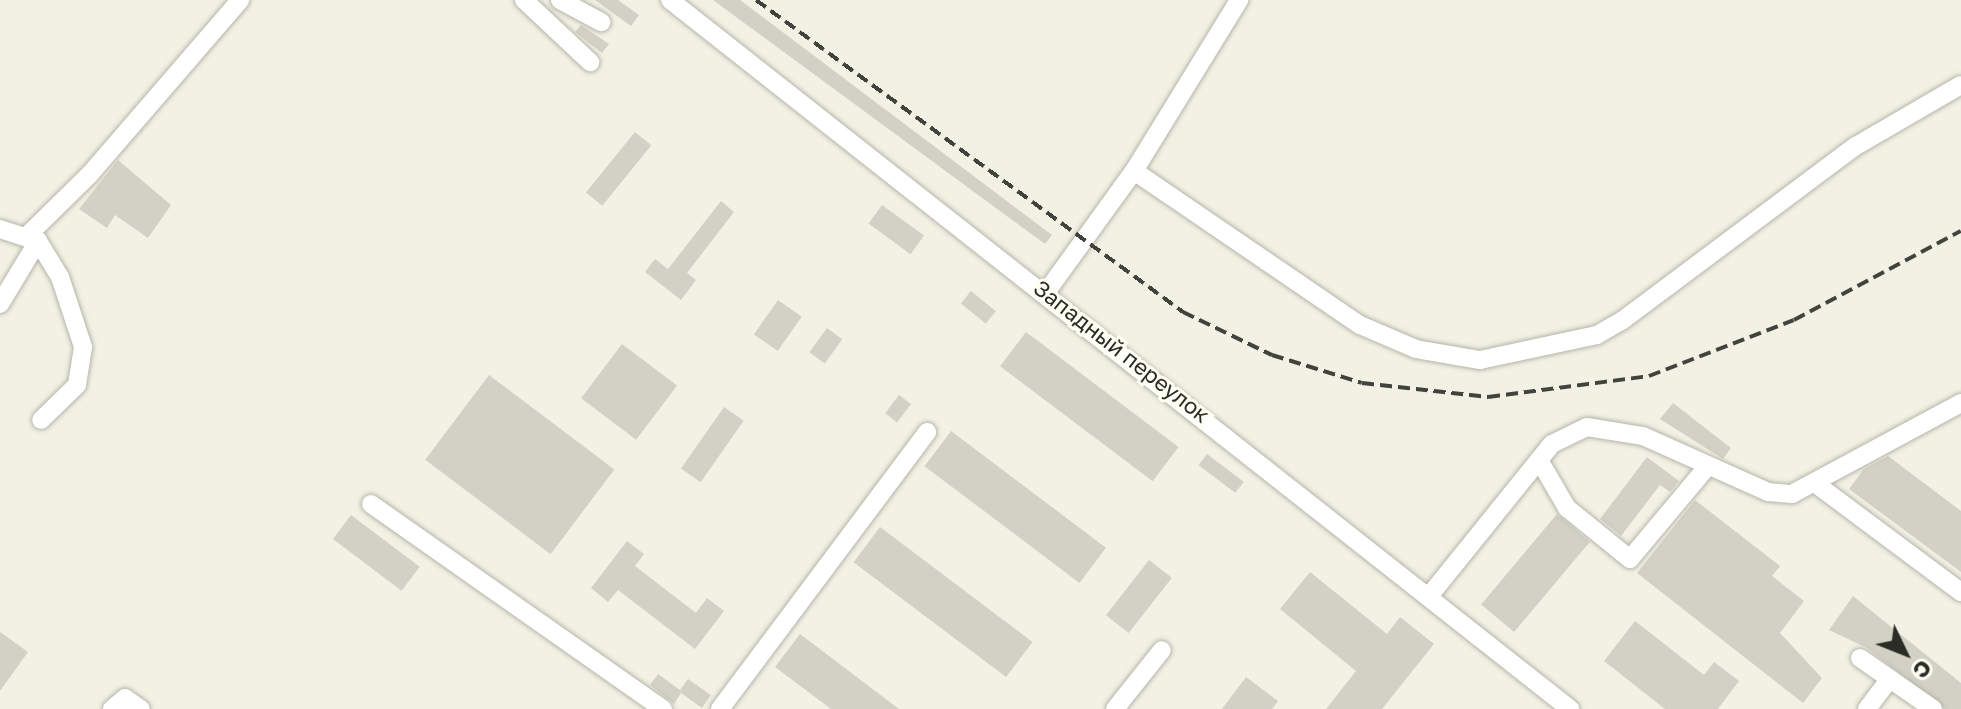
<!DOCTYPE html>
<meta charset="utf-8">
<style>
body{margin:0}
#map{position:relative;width:1961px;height:709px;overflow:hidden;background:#f1f1e4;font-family:"Golos Text",sans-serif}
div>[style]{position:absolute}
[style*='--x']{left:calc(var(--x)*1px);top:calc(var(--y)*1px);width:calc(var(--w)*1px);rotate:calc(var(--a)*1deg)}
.building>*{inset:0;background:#d1d1c5;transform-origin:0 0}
.roads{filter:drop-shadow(0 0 2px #b5b5a9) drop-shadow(0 0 2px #b5b5a9)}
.minor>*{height:18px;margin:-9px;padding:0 9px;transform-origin:9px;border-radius:9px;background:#fff}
.rail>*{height:4px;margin-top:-2px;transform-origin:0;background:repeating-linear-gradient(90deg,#43433d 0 12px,transparent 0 18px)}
span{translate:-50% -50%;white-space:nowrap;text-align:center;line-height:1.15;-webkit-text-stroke:6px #fefff2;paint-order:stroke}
.street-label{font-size:22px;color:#2c2c27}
.north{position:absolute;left:1865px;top:613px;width:80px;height:80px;-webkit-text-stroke:6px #fefff2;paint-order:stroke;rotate:133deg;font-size:22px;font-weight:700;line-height:32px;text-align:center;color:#2c2c27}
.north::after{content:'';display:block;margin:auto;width:28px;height:36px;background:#2c2c27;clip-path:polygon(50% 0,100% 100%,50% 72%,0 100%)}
</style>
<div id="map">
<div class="building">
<div style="clip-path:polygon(595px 0,618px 0,639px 15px,631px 26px)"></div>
<div style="clip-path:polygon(713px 0,740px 0,1052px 235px,1045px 244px)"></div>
<div style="clip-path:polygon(581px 25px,609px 44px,602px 53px,575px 32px)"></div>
<div style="left:635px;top:132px;width:21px;height:78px;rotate:39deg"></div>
<div style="clip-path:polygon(118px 160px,171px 205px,148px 238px,115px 215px,107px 228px,79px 209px)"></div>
<div style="clip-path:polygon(721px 201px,734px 212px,687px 273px,696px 280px,681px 300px,645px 272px,655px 259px,668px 269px)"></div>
<div style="left:882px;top:205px;width:52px;height:23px;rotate:36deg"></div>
<div style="left:971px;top:291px;width:32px;height:16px;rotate:39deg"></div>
<div style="left:778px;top:300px;width:29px;height:42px;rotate:35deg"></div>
<div style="left:827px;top:328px;width:19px;height:30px;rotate:36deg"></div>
<div style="left:1026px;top:332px;width:191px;height:43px;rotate:37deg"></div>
<div style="left:622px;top:344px;width:69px;height:68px;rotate:37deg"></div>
<div style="left:489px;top:375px;width:157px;height:106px;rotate:37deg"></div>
<div style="left:899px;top:395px;width:15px;height:23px;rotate:37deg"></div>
<div style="clip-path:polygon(1673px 403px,1731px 448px,1723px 459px,1660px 419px)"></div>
<div style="left:724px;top:407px;width:24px;height:75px;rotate:35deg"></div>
<div style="left:951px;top:431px;width:194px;height:44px;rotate:37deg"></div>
<div style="left:1207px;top:454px;width:46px;height:14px;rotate:37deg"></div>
<div style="clip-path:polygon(1888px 456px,1961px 511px,1961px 572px,1849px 489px,1864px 469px)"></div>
<div style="clip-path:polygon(1647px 457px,1679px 481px,1670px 492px,1660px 485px,1621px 536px,1600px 519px)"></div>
<div style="clip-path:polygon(1695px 500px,1780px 566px,1772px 576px,1804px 601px,1780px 633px,1822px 678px,1803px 703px,1637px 573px)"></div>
<div style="left:1557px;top:514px;width:43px;height:118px;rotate:40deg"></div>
<div style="left:351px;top:515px;width:86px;height:30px;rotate:37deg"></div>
<div style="left:880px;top:527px;width:191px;height:44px;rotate:37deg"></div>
<div style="clip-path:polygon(627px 541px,644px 554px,635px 566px,696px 613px,707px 598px,724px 611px,695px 649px,618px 590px,608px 602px,591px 588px)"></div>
<div style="left:1149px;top:560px;width:29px;height:70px;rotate:38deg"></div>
<div style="clip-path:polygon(1310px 572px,1387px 634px,1400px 617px,1434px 644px,1382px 709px,1326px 709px,1356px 671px,1280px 609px)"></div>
<div style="clip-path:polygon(1853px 596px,1961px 683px,1961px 709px,1945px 709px,1867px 648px,1829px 630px)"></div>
<div style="clip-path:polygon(1635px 621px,1704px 675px,1714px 662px,1739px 681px,1718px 709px,1665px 709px,1604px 661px)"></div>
<div style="clip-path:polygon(0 632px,28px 652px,0 691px)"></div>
<div style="clip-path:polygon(800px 634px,899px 709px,831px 709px,775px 667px)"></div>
<div style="clip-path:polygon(658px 674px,680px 690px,688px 679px,711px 695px,702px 708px,681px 693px,674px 704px,650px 685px)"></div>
<div style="clip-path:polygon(1246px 677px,1278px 701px,1272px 709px,1222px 709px)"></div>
</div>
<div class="roads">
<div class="minor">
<div style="--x:524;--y:0;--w:91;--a:43.2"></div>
<div style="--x:560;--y:0;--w:47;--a:28.2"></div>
<div style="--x:670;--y:0;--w:1146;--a:38.23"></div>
<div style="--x:1134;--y:171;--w:273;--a:34.3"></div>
<div style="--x:1360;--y:325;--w:61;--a:23.2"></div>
<div style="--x:1416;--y:349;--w:65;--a:9.8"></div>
<div style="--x:1480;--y:360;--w:120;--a:-12.1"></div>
<div style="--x:1597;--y:335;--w:30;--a:-30"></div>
<div style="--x:1623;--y:320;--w:291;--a:-36.8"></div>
<div style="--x:1856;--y:146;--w:121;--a:-30.2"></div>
<div style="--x:0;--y:229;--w:40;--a:18"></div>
<div style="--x:38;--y:241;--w:42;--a:58.6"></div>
<div style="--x:60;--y:277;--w:74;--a:71.8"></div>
<div style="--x:83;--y:347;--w:38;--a:99"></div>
<div style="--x:77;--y:385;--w:50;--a:135.8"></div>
<div style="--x:29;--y:234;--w:86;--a:-44.5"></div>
<div style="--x:90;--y:174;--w:230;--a:-49.2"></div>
<div style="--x:1047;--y:291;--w:148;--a:-54.1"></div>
<div style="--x:1134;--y:171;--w:201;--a:-58.4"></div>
<div style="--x:0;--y:304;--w:74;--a:-58.9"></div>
<div style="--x:1539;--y:460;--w:56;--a:59.7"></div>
<div style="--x:1567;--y:508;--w:81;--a:39"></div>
<div style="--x:1630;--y:559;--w:119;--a:-50.1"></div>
<div style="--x:1816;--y:484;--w:181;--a:36.7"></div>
<div style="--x:371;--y:504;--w:357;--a:35.1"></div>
<div style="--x:1430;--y:595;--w:194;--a:-51.1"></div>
<div style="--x:1552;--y:444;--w:39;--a:-26"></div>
<div style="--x:1587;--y:427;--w:57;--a:9.1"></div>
<div style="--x:1643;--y:436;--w:137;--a:24.1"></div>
<div style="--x:1768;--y:492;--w:24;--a:5"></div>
<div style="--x:1792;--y:494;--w:192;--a:-28.3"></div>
<div style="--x:1860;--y:658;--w:89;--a:34.9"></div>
<div style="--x:112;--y:709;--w:17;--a:-40"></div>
<div style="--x:125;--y:698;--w:19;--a:35"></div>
<div style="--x:720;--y:709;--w:346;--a:-53.2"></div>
<div style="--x:1115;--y:709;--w:75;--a:-51.5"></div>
<div style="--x:1867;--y:709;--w:38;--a:-53"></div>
</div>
</div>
<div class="rail">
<div style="--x:756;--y:0;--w:529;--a:36.15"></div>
<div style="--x:1183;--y:312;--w:99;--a:25.8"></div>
<div style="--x:1272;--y:355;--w:94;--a:17.3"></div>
<div style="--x:1362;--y:383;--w:127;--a:6.3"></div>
<div style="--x:1488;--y:397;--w:162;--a:-7.4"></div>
<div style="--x:1649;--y:376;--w:155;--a:-21.1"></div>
<div style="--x:1794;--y:320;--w:189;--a:-28.1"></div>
</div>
<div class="street-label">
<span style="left:1122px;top:351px;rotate:38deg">Западный переулок</span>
</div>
<div class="north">С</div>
</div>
